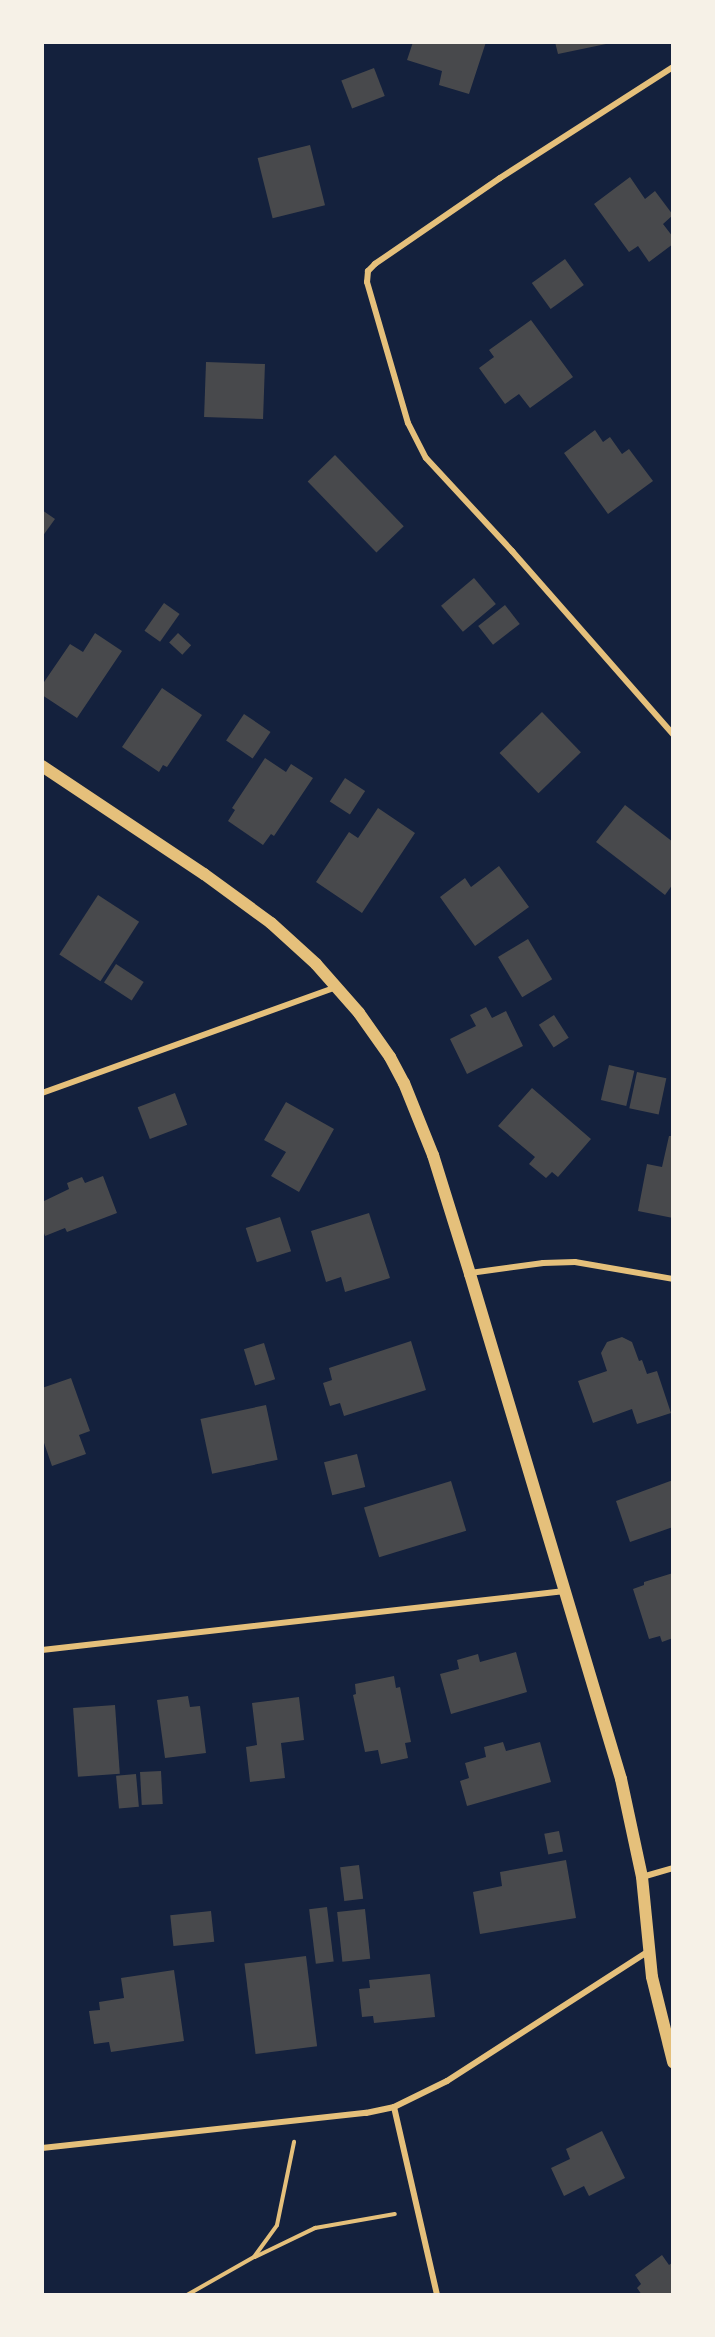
<!DOCTYPE html>
<style>
body{margin:0}
#map{position:relative;width:715px;height:2337px;overflow:hidden;background:#14213d;font-family:Figtree,sans-serif}
div>[style]{position:absolute}
[style*='--x']{left:calc(var(--x)*1px);top:calc(var(--y)*1px);width:calc(var(--w)*1px);rotate:calc(var(--a)*1deg)}
.building>*{inset:0;background:#48494c;transform-origin:0 0}
.path>*{height:4px;margin:-2px;padding:0 2px;transform-origin:2px;border-radius:2px;background:#e5c07b}
.minor>*{height:6px;margin:-3px;padding:0 3px;transform-origin:3px;border-radius:3px;background:#e5c07b}
.secondary>*{height:12px;margin:-6px;padding:0 6px;transform-origin:6px;border-radius:6px;background:#e5c07b}
span{translate:-50% -50%;white-space:nowrap;text-align:center;line-height:1.15;-webkit-text-stroke:4.5px #f6f1e7;paint-order:stroke}
.frame{position:absolute;inset:0;border:44px solid #f6f1e7;pointer-events:none}
</style>
<div id="map">
<div class="building">
<div style="clip-path:polygon(413px 42px,486px 42px,469px 94px,439px 85px,442px 71px,407px 60px)"></div>
<div style="clip-path:polygon(555px 42px,605px 42px,606px 44px,558px 54px)"></div>
<div style="left:374px;top:68px;width:30px;height:35px;rotate:69deg"></div>
<div style="left:310px;top:145px;width:62px;height:54px;rotate:76deg"></div>
<div style="clip-path:polygon(630px 177px,645px 199px,655px 191px,673px 215px,663px 224px,673px 237px,673px 244px,649px 262px,638px 246px,629px 252px,594px 204px)"></div>
<div style="left:565px;top:259px;width:32px;height:41px;rotate:54deg"></div>
<div style="clip-path:polygon(531px 320px,573px 377px,530px 408px,519px 394px,505px 404px,479px 368px,494px 357px,489px 350px)"></div>
<div style="left:206px;top:362px;width:59px;height:55px;rotate:2deg"></div>
<div style="clip-path:polygon(595px 430px,603px 442px,610px 437px,622px 454px,629px 449px,653px 481px,608px 514px,564px 453px)"></div>
<div style="left:335px;top:455px;width:99px;height:38px;rotate:46deg"></div>
<div style="clip-path:polygon(42px 510px,55px 519px,42px 537px)"></div>
<div style="left:474px;top:578px;width:34px;height:43px;rotate:50deg"></div>
<div style="left:164px;top:603px;width:19px;height:34px;rotate:35deg"></div>
<div style="left:505px;top:605px;width:24px;height:34px;rotate:52deg"></div>
<div style="clip-path:polygon(95px 633px,122px 651px,77px 718px,42px 695px,42px 685px,70px 644px,83px 652px)"></div>
<div style="left:178px;top:633px;width:18px;height:13px;rotate:43deg"></div>
<div style="clip-path:polygon(162px 688px,202px 715px,167px 767px,163px 765px,159px 772px,122px 747px)"></div>
<div style="left:542px;top:712px;width:56px;height:59px;rotate:46deg"></div>
<div style="left:244px;top:714px;width:32px;height:32px;rotate:34deg"></div>
<div style="clip-path:polygon(265px 758px,286px 772px,291px 764px,313px 778px,274px 836px,271px 834px,263px 845px,228px 821px,235px 810px,232px 808px)"></div>
<div style="left:345px;top:778px;width:24px;height:28px;rotate:33deg"></div>
<div style="clip-path:polygon(625px 805px,673px 842px,673px 884px,665px 895px,596px 842px)"></div>
<div style="clip-path:polygon(378px 808px,415px 833px,362px 913px,316px 882px,349px 832px,358px 838px)"></div>
<div style="clip-path:polygon(499px 866px,529px 907px,475px 946px,440px 897px,465px 878px,471px 887px)"></div>
<div style="left:98px;top:895px;width:49px;height:71px;rotate:33deg"></div>
<div style="left:528px;top:939px;width:47px;height:35px;rotate:59deg"></div>
<div style="left:116px;top:964px;width:33px;height:22px;rotate:33deg"></div>
<div style="clip-path:polygon(486px 1007px,492px 1018px,506px 1011px,523px 1046px,467px 1074px,450px 1039px,476px 1026px,470px 1015px)"></div>
<div style="left:554px;top:1015px;width:27px;height:18px;rotate:57deg"></div>
<div style="left:609px;top:1065px;width:26px;height:36px;rotate:13deg"></div>
<div style="left:637px;top:1072px;width:30px;height:37px;rotate:12deg"></div>
<div style="clip-path:polygon(532px 1088px,591px 1139px,558px 1177px,552px 1172px,546px 1178px,529px 1164px,535px 1157px,498px 1126px)"></div>
<div style="left:175px;top:1093px;width:34px;height:40px;rotate:69deg"></div>
<div style="clip-path:polygon(286px 1102px,334px 1129px,299px 1192px,271px 1176px,286px 1152px,264px 1140px)"></div>
<div style="clip-path:polygon(669px 1136px,673px 1136px,673px 1218px,638px 1211px,647px 1164px,662px 1167px)"></div>
<div style="clip-path:polygon(103px 1176px,117px 1213px,67px 1232px,65px 1228px,45px 1236px,42px 1227px,42px 1202px,69px 1189px,67px 1183px,82px 1177px,85px 1183px)"></div>
<div style="clip-path:polygon(369px 1213px,390px 1278px,345px 1292px,341px 1277px,326px 1282px,311px 1231px)"></div>
<div style="left:280px;top:1217px;width:36px;height:36px;rotate:72deg"></div>
<div style="clip-path:polygon(622px 1337px,632px 1342px,639px 1361px,642px 1360px,647px 1374px,657px 1371px,671px 1413px,637px 1424px,632px 1409px,593px 1423px,578px 1381px,607px 1371px,601px 1353px,607px 1342px)"></div>
<div style="clip-path:polygon(411px 1341px,426px 1390px,344px 1416px,340px 1403px,330px 1406px,323px 1383px,332px 1380px,329px 1368px)"></div>
<div style="left:264px;top:1343px;width:38px;height:21px;rotate:73deg"></div>
<div style="clip-path:polygon(71px 1378px,90px 1431px,79px 1435px,86px 1454px,52px 1466px,42px 1437px,42px 1388px)"></div>
<div style="left:266px;top:1405px;width:56px;height:67px;rotate:78deg"></div>
<div style="left:357px;top:1454px;width:34px;height:34px;rotate:76deg"></div>
<div style="clip-path:polygon(673px 1480px,673px 1527px,630px 1542px,616px 1501px)"></div>
<div style="left:451px;top:1481px;width:52px;height:91px;rotate:73deg"></div>
<div style="clip-path:polygon(673px 1573px,673px 1638px,662px 1642px,660px 1636px,649px 1639px,633px 1589px,644px 1585px,644px 1582px)"></div>
<div style="clip-path:polygon(516px 1652px,527px 1692px,451px 1714px,440px 1674px,459px 1669px,457px 1660px,478px 1654px,480px 1662px)"></div>
<div style="clip-path:polygon(394px 1676px,396px 1688px,400px 1687px,411px 1742px,405px 1743px,408px 1758px,381px 1764px,378px 1750px,365px 1752px,353px 1695px,356px 1694px,355px 1684px)"></div>
<div style="clip-path:polygon(188px 1696px,190px 1707px,200px 1706px,206px 1753px,165px 1758px,157px 1700px)"></div>
<div style="clip-path:polygon(299px 1697px,304px 1740px,281px 1743px,285px 1778px,250px 1782px,246px 1747px,257px 1745px,252px 1703px)"></div>
<div style="left:115px;top:1705px;width:69px;height:42px;rotate:86deg"></div>
<div style="clip-path:polygon(503px 1742px,506px 1751px,540px 1742px,551px 1782px,467px 1806px,460px 1781px,469px 1778px,465px 1763px,486px 1757px,484px 1747px)"></div>
<div style="left:161px;top:1771px;width:33px;height:21px;rotate:87deg"></div>
<div style="left:136px;top:1774px;width:33px;height:20px;rotate:85deg"></div>
<div style="left:559px;top:1831px;width:21px;height:15px;rotate:79deg"></div>
<div style="clip-path:polygon(566px 1860px,576px 1918px,480px 1934px,473px 1892px,502px 1886px,500px 1872px)"></div>
<div style="left:359px;top:1865px;width:34px;height:19px;rotate:83deg"></div>
<div style="left:327px;top:1907px;width:55px;height:18px;rotate:83deg"></div>
<div style="left:365px;top:1909px;width:50px;height:28px;rotate:84deg"></div>
<div style="left:211px;top:1911px;width:31px;height:41px;rotate:84deg"></div>
<div style="left:306px;top:1956px;width:91px;height:62px;rotate:83deg"></div>
<div style="clip-path:polygon(174px 1970px,184px 2041px,111px 2052px,109px 2042px,94px 2044px,89px 2011px,100px 2010px,99px 2002px,124px 1998px,121px 1978px)"></div>
<div style="clip-path:polygon(430px 1974px,435px 2017px,374px 2023px,373px 2016px,362px 2017px,359px 1989px,370px 1988px,369px 1980px)"></div>
<div style="clip-path:polygon(602px 2131px,625px 2178px,589px 2196px,584px 2186px,564px 2196px,551px 2168px,570px 2159px,566px 2149px)"></div>
<div style="clip-path:polygon(662px 2255px,669px 2265px,673px 2262px,673px 2295px,642px 2295px,637px 2288px,641px 2284px,635px 2275px)"></div>
</div>
<div class="path">
<div style="--x:255;--y:2257;--w:67;--a:-25.8"></div>
<div style="--x:315;--y:2228;--w:81;--a:-9.9"></div>
<div style="--x:187;--y:2295;--w:77;--a:-29.6"></div>
<div style="--x:254;--y:2257;--w:39;--a:-54"></div>
<div style="--x:277;--y:2225;--w:85;--a:-78.4"></div>
</div>
<div class="minor">
<div style="--x:673;--y:67;--w:206;--a:147.3"></div>
<div style="--x:500;--y:178;--w:152;--a:145.5"></div>
<div style="--x:375;--y:264;--w:10;--a:135"></div>
<div style="--x:368;--y:271;--w:11;--a:95"></div>
<div style="--x:367;--y:282;--w:147;--a:73.8"></div>
<div style="--x:408;--y:423;--w:39;--a:63"></div>
<div style="--x:426;--y:458;--w:127;--a:47.2"></div>
<div style="--x:512;--y:551;--w:244;--a:48.7"></div>
<div style="--x:42;--y:1093;--w:313;--a:-19.8"></div>
<div style="--x:470;--y:1273;--w:74;--a:-7.8"></div>
<div style="--x:543;--y:1263;--w:32;--a:-2"></div>
<div style="--x:575;--y:1262;--w:99;--a:9.8"></div>
<div style="--x:42;--y:1650;--w:526;--a:-6.44"></div>
<div style="--x:642;--y:1877;--w:32;--a:-16"></div>
<div style="--x:394;--y:2107;--w:59;--a:-26.1"></div>
<div style="--x:447;--y:2081;--w:240;--a:-32.8"></div>
<div style="--x:42;--y:2148;--w:326;--a:-6.2"></div>
<div style="--x:366;--y:2113;--w:29;--a:-12"></div>
<div style="--x:394;--y:2107;--w:193;--a:77.1"></div>
</div>
<div class="secondary">
<div style="--x:42;--y:766;--w:195;--a:33.7"></div>
<div style="--x:204;--y:874;--w:83;--a:36.2"></div>
<div style="--x:271;--y:923;--w:61;--a:42.3"></div>
<div style="--x:316;--y:964;--w:65;--a:48.7"></div>
<div style="--x:359;--y:1013;--w:54;--a:54.8"></div>
<div style="--x:390;--y:1057;--w:30;--a:62"></div>
<div style="--x:404;--y:1083;--w:78;--a:68.1"></div>
<div style="--x:433;--y:1155;--w:125;--a:72.7"></div>
<div style="--x:470;--y:1274;--w:527;--a:73.35"></div>
<div style="--x:621;--y:1779;--w:100;--a:77.9"></div>
<div style="--x:642;--y:1877;--w:100;--a:84.3"></div>
<div style="--x:652;--y:1977;--w:88;--a:76.1"></div>
</div>
<div class="frame"></div>
</div>
